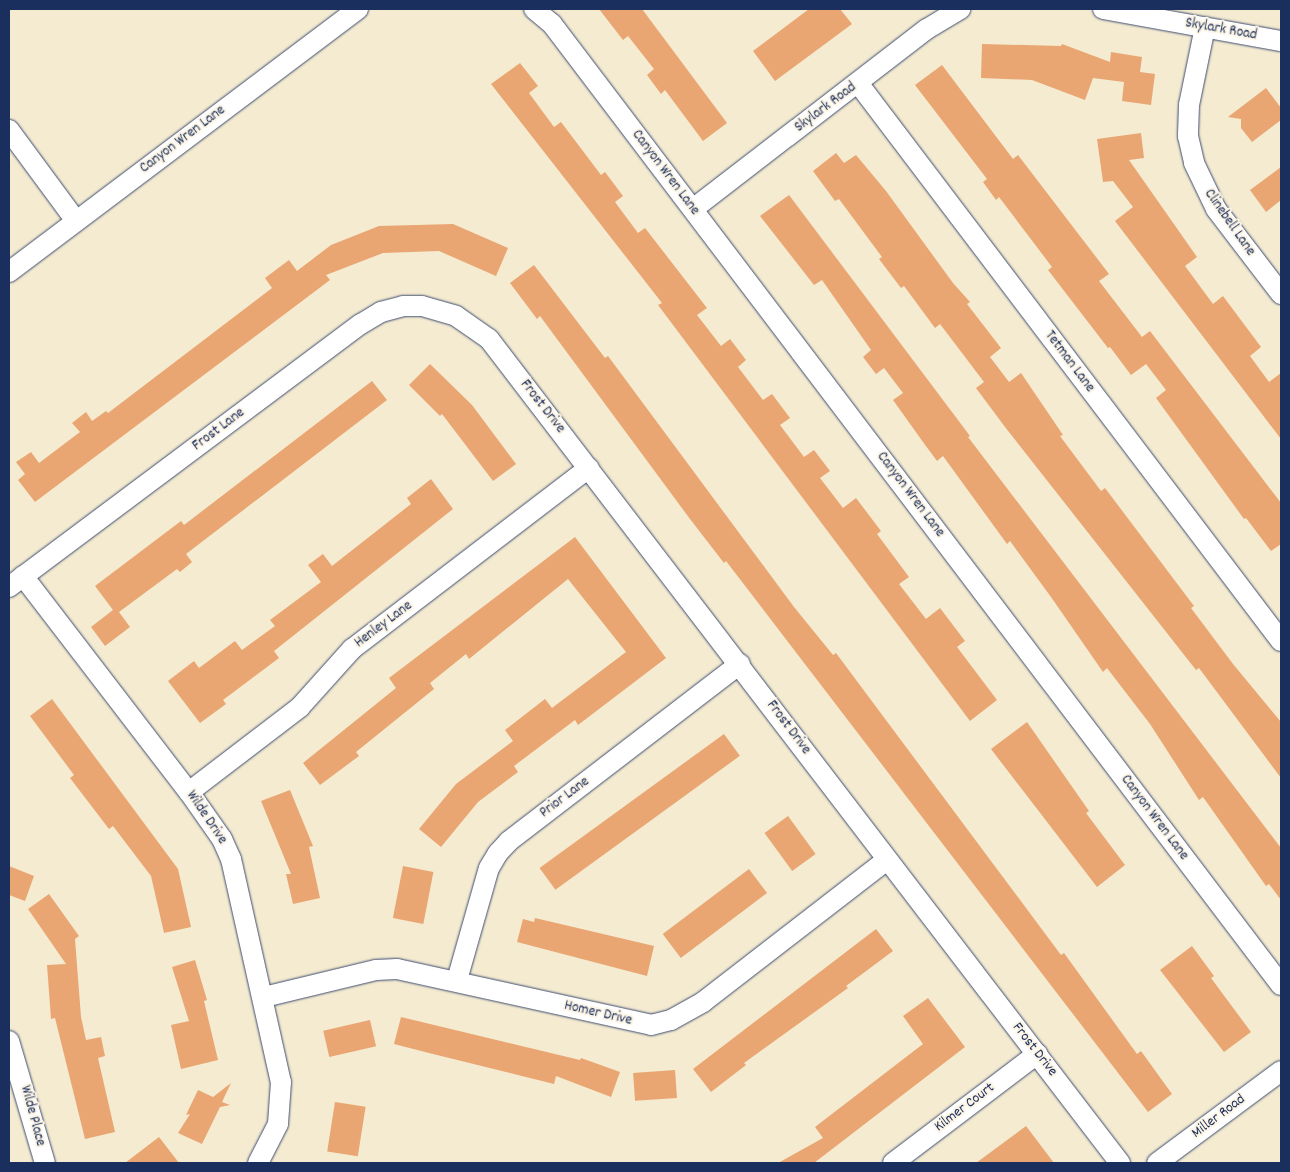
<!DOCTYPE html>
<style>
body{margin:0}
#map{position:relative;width:1290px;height:1172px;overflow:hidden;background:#f4ebd1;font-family:Dekko,sans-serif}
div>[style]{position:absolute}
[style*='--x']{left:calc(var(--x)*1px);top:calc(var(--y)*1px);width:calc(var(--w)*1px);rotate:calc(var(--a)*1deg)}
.building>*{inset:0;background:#e9a672;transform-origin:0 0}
.roads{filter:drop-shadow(0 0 1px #3c4b6f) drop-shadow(0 0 1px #3c4b6f)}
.street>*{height:20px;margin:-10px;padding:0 10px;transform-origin:10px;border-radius:10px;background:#fff}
span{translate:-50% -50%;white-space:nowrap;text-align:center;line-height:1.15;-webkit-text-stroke:4px #fcf5e5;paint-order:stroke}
.street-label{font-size:15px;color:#1b2f5e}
.frame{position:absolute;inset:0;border:10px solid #1b2f5e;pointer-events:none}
</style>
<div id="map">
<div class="building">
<div style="clip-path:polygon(599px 9px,642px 9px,727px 123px,703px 141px,665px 90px,661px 94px,647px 75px,654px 69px,628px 36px,623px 40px)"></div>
<div style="clip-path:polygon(809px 9px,840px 9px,852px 24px,775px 81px,753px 51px)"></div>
<div style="clip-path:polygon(982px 44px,1061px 46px,1062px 44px,1110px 62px,1111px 52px,1142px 57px,1140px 72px,1155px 74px,1151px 105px,1122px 101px,1124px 82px,1093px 78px,1085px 100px,1032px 80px,981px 78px)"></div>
<div style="clip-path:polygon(520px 63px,538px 86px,529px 93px,554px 127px,561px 122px,601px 175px,605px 172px,623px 196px,615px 202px,638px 233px,645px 228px,707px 308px,697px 315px,721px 346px,730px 339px,746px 360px,738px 367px,763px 400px,772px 394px,790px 418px,780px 425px,804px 457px,814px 450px,830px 471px,820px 478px,843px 508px,856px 498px,881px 531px,877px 534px,909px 577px,899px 584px,926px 619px,940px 608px,965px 641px,957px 647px,997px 700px,970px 721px,658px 305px,662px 303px,491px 84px)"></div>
<div style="clip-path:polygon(942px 65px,1013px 159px,1018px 155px,1109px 274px,1099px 281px,1142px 337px,1150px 331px,1281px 503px,1281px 544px,1271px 551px,1246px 518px,1244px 519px,1156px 398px,1166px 390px,1146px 364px,1131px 375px,1110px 347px,1108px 348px,1048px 270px,1052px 267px,999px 197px,996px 200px,983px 182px,987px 179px,915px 85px)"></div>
<div style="clip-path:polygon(1266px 88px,1281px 108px,1281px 120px,1252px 142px,1241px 128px,1241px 119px,1228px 117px)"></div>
<div style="clip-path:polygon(1141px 133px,1144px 158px,1129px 160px,1197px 257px,1185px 266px,1213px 304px,1223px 296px,1261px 347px,1250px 356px,1269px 382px,1281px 373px,1281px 439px,1115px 221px,1133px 207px,1113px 181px,1103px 182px,1097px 139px)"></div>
<div style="clip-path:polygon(836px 153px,844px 163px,856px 155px,886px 191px,953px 283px,970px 302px,967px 304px,1001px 348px,990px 357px,1009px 382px,1021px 373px,1063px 435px,1060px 436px,1101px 491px,1105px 488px,1194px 606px,1191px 608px,1233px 664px,1281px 722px,1281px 778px,1199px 668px,1196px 670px,1005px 427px,976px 388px,984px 382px,940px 324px,935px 328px,904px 286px,901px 288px,879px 259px,882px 257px,839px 199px,835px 201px,813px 171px)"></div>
<div style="clip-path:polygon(1281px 167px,1281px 200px,1266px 212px,1250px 190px)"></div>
<div style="clip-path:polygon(789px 195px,970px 436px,968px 437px,1281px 848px,1281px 900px,1269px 884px,1266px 886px,1203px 797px,1199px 800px,1150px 724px,1107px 668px,1103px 672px,1051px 597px,1010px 541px,1007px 544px,943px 456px,937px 461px,923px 442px,893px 400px,903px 393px,884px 368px,876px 374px,863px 357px,871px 350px,822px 280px,814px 285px,760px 216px)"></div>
<div style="clip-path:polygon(453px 224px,508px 248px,496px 276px,439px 251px,383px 253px,326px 275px,330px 280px,35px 502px,18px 480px,25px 474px,16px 462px,31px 452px,39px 463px,80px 432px,72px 423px,86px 412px,92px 421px,106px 411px,108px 413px,272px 288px,265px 278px,289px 260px,297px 271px,331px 245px,379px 226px)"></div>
<div style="clip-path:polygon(534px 265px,605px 358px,608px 356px,794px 607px,833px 655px,836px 653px,1061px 955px,1064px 953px,1137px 1054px,1141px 1051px,1172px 1094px,1148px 1112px,726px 561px,724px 563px,690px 519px,540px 316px,537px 319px,510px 283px)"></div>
<div style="clip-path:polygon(430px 364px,472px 405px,516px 464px,493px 481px,442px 414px,440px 416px,409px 385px)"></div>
<div style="clip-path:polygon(372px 381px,387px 400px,186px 554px,192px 562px,180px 572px,177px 569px,119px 612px,130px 627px,105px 646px,91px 627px,113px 610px,95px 586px,181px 521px,184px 525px)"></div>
<div style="clip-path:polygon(431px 479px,453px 509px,274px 651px,279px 658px,223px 700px,226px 704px,200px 723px,168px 681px,194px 661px,199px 668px,235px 641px,242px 650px,275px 626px,270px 620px,321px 582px,308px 565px,323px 554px,332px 566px,411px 504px,407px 498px)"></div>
<div style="clip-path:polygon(575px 537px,666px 658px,578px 725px,575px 720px,514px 766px,518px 772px,478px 802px,441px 847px,419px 829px,456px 784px,513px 741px,505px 730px,545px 699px,552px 708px,626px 652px,568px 579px,469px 659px,466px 654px,430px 683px,434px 689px,356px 752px,359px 756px,320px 785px,303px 763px,396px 688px,389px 678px)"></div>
<div style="clip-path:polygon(52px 699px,178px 869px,191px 927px,164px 933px,151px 876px,113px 826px,109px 829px,70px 778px,74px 775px,30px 716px)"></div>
<div style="clip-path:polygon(1027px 722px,1089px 811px,1086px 813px,1125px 865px,1097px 887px,991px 749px)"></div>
<div style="left:724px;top:734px;width:27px;height:228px;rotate:54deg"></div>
<div style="clip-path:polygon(290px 790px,313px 846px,309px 847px,320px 898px,293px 904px,286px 874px,291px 874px,261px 801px)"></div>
<div style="left:788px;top:816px;width:47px;height:29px;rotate:54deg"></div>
<div style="clip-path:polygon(9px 866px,34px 876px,25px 901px,9px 895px)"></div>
<div style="left:403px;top:866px;width:31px;height:53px;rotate:11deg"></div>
<div style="left:749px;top:869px;width:30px;height:108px;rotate:53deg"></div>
<div style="clip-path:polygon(49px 894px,79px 936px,75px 939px,81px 1017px,86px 1040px,101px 1037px,105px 1056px,98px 1058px,115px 1132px,85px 1139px,55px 1018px,51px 1019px,47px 965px,66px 964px,28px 909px)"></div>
<div style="clip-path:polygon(535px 918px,654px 946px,647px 976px,517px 942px,523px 919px,534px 922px)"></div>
<div style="clip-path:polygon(876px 929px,893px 951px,846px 986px,848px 988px,744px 1063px,746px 1065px,711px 1092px,693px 1069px)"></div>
<div style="clip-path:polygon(1192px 946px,1214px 976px,1211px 978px,1251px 1032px,1224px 1052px,1160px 970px)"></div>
<div style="clip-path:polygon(195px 960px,207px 1000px,204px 1001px,218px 1060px,181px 1069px,171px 1025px,189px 1021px,172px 967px)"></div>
<div style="clip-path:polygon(928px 998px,965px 1047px,814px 1163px,778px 1163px,823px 1138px,815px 1127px,923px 1044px,903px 1016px)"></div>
<div style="clip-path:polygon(401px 1017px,580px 1060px,581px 1058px,620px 1072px,611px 1097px,556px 1076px,554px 1084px,429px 1053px,394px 1044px)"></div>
<div style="left:370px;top:1020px;width:27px;height:48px;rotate:77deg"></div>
<div style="left:675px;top:1070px;width:28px;height:42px;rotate:86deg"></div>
<div style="clip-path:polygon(231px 1083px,222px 1102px,230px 1105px,220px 1107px,202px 1144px,178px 1133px,190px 1114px,186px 1115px,198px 1090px,213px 1097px)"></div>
<div style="left:335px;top:1102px;width:31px;height:50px;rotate:9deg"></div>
<div style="clip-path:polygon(1026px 1126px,1054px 1163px,976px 1163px)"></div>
<div style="clip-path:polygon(159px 1137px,179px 1163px,125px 1163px)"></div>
</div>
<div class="roads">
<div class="street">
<div style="--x:534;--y:9;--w:23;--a:40"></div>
<div style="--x:552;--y:24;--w:1206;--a:52.82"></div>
<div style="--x:1103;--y:9;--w:181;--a:10.2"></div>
<div style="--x:1205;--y:27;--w:80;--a:101.6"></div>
<div style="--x:1189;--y:105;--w:31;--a:92"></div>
<div style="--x:1188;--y:136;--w:28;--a:77"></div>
<div style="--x:1194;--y:163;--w:51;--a:64.4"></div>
<div style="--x:1216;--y:209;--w:107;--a:52.6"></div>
<div style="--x:858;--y:83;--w:700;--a:52.84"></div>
<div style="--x:9;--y:130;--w:113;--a:53.6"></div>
<div style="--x:693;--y:209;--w:295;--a:-37.6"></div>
<div style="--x:927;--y:29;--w:39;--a:-31"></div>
<div style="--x:9;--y:272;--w:437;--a:-37"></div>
<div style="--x:23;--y:576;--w:272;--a:52.5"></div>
<div style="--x:189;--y:792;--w:57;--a:54.9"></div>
<div style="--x:222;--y:839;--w:22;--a:66"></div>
<div style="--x:231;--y:859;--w:229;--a:77.4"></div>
<div style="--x:281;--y:1082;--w:42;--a:94.1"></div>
<div style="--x:278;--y:1124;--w:44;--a:117.1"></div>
<div style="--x:9;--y:587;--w:439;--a:-36.8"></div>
<div style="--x:361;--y:324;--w:23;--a:-31"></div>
<div style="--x:381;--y:312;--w:23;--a:-15"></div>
<div style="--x:403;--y:306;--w:19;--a:0"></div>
<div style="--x:422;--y:306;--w:35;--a:16"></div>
<div style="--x:456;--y:316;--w:40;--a:34.9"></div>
<div style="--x:489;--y:339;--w:1038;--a:52.56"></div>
<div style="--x:189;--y:792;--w:140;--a:-37.4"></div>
<div style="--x:300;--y:707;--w:78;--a:-48.1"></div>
<div style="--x:352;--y:649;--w:298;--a:-37.4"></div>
<div style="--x:457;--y:980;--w:116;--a:-74.1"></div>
<div style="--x:489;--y:868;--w:17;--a:-59"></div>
<div style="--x:498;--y:853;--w:16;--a:-47"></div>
<div style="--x:509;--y:841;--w:291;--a:-37.5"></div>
<div style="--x:264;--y:997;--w:115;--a:-13.6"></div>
<div style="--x:376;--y:970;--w:21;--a:-3"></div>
<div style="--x:397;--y:969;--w:260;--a:12.4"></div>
<div style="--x:651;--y:1025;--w:21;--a:-14"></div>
<div style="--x:671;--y:1020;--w:37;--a:-29"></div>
<div style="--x:703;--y:1002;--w:232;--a:-37.7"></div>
<div style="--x:9;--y:1041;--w:127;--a:73.6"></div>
<div style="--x:893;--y:1163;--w:181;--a:-37.1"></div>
<div style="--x:1157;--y:1163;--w:154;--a:-36.6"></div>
</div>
</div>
<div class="street-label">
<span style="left:1221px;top:30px;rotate:10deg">Skylark Road</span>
<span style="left:826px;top:108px;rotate:-37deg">Skylark Road</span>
<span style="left:183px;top:140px;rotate:-37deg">Canyon Wren Lane</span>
<span style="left:665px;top:173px;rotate:53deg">Canyon Wren Lane</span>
<span style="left:1229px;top:223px;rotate:55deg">Clinebell Lane</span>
<span style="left:1069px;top:362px;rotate:53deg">Tetman Lane</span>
<span style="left:542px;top:407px;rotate:52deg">Frost Drive</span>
<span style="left:219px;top:430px;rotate:-37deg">Frost Lane</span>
<span style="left:910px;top:495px;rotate:53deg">Canyon Wren Lane</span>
<span style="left:384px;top:625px;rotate:-37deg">Henley Lane</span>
<span style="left:788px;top:728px;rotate:53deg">Frost Drive</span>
<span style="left:565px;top:798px;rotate:-37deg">Prior Lane</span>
<span style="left:206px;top:818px;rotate:56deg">Wilde Drive</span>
<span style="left:1154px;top:818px;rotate:53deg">Canyon Wren Lane</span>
<span style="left:598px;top:1014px;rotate:13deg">Homer Drive</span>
<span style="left:1034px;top:1050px;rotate:52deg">Frost Drive</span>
<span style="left:965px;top:1108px;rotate:-37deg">Kilmer Court</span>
<span style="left:32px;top:1116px;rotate:75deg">Wilde Place</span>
<span style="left:1219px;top:1117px;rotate:-37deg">Miller Road</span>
</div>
<div class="frame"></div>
</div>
